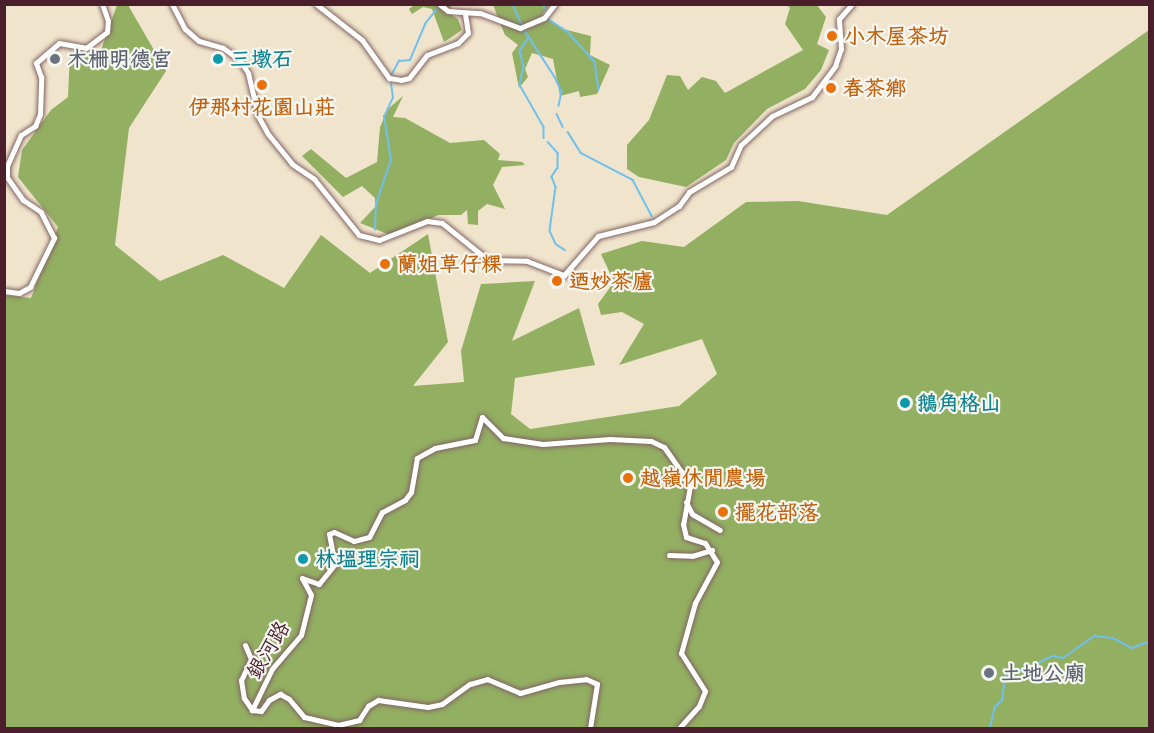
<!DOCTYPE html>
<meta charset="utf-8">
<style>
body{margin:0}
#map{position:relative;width:1154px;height:733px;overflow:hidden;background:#f0e5cc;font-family:"Comic Neue","LXGW WenKai TC",sans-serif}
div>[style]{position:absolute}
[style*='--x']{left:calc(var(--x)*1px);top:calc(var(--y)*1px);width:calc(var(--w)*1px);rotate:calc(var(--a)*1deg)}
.forest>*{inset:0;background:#92af62}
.stream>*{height:1.5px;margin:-0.75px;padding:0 0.75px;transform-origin:0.75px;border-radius:0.75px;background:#71c0ec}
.roads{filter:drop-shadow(0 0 2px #846463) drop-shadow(0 0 2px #846463)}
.minor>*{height:5px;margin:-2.5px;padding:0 2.5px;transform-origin:2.5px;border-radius:2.5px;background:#fff}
.dots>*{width:16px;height:16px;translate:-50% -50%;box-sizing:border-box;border:3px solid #f6f6f2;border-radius:50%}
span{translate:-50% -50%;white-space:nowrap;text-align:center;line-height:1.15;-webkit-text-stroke:4.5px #f6f6f2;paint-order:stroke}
.food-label{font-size:21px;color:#c56008;font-weight:700}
.left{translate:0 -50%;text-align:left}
.worship-label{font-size:21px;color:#5b616d;font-weight:700}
.culture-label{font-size:21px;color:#0d838f;font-weight:700}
.street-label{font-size:21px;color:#4a1f2b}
.frame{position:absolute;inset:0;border:6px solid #4a1f2b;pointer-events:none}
</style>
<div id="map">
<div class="forest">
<div style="clip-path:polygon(117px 5px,128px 5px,166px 71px,129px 128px,115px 245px,160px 281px,223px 255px,284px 288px,321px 235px,370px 273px,428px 234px,448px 342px,413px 386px,464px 382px,461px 351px,481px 284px,535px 281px,512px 341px,579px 308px,595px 365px,515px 378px,511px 414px,530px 429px,679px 406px,717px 374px,702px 339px,619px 365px,644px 324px,622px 312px,601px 315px,598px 304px,614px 282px,601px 254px,642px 241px,684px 247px,746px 202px,798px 201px,887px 215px,1149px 30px,1149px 728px,5px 728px,4px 295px,31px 298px,58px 227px,18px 177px,22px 150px,51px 110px,68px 97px,70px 52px,100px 53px)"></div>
<div style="clip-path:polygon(414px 5px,451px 5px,449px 13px,458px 19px,462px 30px,444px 42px,432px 9px,423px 7px,412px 14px,409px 9px)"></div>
<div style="clip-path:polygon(493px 5px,549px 5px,542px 15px,563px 29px,591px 36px,590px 55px,610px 65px,597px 94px,580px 97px,579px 91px,560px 96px,553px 59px,532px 53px,525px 69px,528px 77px,519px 88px,512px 53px,518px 45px,505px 35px)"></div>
<div style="clip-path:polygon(787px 5px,817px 5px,826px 17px,817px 44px,829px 50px,821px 70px,805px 89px,767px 109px,734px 143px,726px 160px,686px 187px,639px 177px,627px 169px,627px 145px,649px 120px,667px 75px,680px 76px,688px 90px,702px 77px,716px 81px,725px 93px,803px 50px,785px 24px,790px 8px)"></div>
<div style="clip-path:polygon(403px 96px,393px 117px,405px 118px,450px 143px,484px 140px,500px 154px,498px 160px,522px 162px,525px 165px,502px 167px,493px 185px,505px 209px,487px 204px,478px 211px,478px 225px,468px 224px,467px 210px,461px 215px,438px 215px,395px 237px,360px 223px,375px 207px,375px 198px,362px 186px,343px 197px,302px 156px,311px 149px,346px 178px,377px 162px,380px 127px,388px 109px)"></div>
</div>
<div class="stream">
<div style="--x:513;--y:4;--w:23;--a:67"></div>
<div style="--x:543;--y:4;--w:5;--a:68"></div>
<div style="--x:548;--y:19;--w:24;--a:33"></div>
<div style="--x:568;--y:32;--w:40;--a:48"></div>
<div style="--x:595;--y:62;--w:28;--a:82"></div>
<div style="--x:525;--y:31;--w:55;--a:56.9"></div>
<div style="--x:555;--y:77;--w:17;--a:65"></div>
<div style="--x:562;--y:92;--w:14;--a:102"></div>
<div style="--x:528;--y:39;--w:14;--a:124"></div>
<div style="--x:520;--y:51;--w:16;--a:76"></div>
<div style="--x:524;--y:67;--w:18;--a:103"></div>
<div style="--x:520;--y:85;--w:48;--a:60.3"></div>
<div style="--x:544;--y:127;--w:11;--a:90"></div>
<div style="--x:392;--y:74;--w:15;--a:-62"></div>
<div style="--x:399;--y:61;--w:11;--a:-5"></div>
<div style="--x:410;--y:60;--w:39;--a:-67"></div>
<div style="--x:425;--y:24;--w:18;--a:-52"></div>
<div style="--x:557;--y:114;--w:14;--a:65"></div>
<div style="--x:568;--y:132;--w:25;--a:58"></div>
<div style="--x:581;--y:153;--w:59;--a:27.4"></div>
<div style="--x:633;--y:180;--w:41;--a:62.2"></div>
<div style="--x:548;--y:142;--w:15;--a:48"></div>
<div style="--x:558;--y:153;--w:15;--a:90"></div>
<div style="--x:558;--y:168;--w:11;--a:124"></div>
<div style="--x:552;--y:177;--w:11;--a:68"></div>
<div style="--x:556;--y:187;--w:44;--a:97.8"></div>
<div style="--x:550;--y:231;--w:14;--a:65"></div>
<div style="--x:556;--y:244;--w:11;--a:34"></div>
<div style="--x:375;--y:230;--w:26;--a:-88"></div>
<div style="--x:376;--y:204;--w:46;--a:-71.2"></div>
<div style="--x:391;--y:160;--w:44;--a:-99.2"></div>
<div style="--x:384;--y:117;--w:21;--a:-65"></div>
<div style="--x:393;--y:98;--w:14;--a:-98"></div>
<div style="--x:990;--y:728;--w:22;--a:-77"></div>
<div style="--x:995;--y:707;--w:10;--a:-45"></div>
<div style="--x:1002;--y:700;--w:27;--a:-82"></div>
<div style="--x:1006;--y:673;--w:26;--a:-13"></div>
<div style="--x:1031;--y:667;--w:25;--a:-27"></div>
<div style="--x:1053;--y:656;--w:10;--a:11"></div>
<div style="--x:1063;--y:658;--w:39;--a:-35"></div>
<div style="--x:1095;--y:636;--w:18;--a:6"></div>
<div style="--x:1113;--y:638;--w:21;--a:28"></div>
<div style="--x:1132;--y:648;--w:19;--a:-21"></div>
</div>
<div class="roads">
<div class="minor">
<div style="--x:172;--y:4;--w:28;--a:63"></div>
<div style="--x:185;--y:29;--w:18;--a:41"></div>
<div style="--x:199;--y:41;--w:25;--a:16"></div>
<div style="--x:223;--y:48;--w:19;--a:35"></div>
<div style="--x:239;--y:59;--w:17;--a:57"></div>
<div style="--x:248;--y:73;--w:44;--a:76.9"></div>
<div style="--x:258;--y:116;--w:21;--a:61"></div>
<div style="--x:268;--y:134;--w:38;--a:51"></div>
<div style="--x:292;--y:164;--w:27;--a:34"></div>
<div style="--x:314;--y:179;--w:72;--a:51.2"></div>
<div style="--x:359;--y:235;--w:21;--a:14"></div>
<div style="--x:379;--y:240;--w:52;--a:-21.6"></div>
<div style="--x:427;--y:221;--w:15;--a:8"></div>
<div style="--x:442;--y:223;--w:59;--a:38.8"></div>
<div style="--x:488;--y:260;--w:39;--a:1"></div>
<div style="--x:527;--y:261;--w:40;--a:21"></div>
<div style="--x:564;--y:275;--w:52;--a:-48.9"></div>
<div style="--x:598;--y:236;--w:58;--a:-14"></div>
<div style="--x:654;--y:222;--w:30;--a:-33"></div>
<div style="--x:679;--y:206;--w:17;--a:-54"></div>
<div style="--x:689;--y:192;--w:49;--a:-30.8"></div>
<div style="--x:731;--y:167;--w:24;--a:-66"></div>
<div style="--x:741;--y:145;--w:42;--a:-43.1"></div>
<div style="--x:772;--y:116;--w:44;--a:-25.4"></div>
<div style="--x:812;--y:97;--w:39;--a:-53"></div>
<div style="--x:835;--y:66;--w:18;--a:-71"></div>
<div style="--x:841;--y:49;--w:30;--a:-94"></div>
<div style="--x:839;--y:19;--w:20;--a:-49"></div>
<div style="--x:316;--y:4;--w:58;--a:38"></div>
<div style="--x:362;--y:40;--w:47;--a:54.6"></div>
<div style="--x:389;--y:78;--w:12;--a:9"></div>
<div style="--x:401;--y:80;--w:8;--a:-14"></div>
<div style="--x:409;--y:78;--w:29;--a:-52"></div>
<div style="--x:427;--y:55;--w:33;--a:-21"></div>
<div style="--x:458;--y:43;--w:14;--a:-45"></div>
<div style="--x:468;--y:33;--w:20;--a:-99"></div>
<div style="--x:439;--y:4;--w:11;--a:38"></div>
<div style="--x:448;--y:11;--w:32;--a:4"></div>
<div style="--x:480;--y:13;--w:43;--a:20.6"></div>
<div style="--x:520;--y:28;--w:26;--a:-23"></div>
<div style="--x:544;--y:18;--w:18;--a:-52"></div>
<div style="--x:4;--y:291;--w:15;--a:8"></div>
<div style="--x:19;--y:293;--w:13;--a:-29"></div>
<div style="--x:30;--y:287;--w:55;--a:-63.9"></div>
<div style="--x:54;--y:238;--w:29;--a:-117"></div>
<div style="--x:41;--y:212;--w:22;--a:-146"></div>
<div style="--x:23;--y:200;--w:28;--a:-125"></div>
<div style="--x:7;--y:177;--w:11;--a:-90"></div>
<div style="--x:7;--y:166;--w:34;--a:-66"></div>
<div style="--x:21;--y:135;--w:17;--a:-33"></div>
<div style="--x:35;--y:126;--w:13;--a:-67"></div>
<div style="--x:40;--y:114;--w:37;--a:-88"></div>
<div style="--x:41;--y:77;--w:15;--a:-110"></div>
<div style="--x:36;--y:63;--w:30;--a:-41"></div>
<div style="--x:59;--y:43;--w:27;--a:10"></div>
<div style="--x:86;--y:48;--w:26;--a:-37"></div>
<div style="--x:107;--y:32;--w:11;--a:-85"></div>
<div style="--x:108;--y:21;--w:18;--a:-109"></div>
<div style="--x:482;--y:417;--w:24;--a:107"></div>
<div style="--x:475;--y:440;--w:41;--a:168.7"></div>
<div style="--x:435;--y:448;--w:21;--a:151"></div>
<div style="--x:417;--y:458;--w:35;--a:100"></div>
<div style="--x:411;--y:492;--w:10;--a:127"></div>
<div style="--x:405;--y:500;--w:26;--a:152"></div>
<div style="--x:382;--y:512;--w:28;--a:117"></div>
<div style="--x:369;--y:537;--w:16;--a:165"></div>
<div style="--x:354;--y:541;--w:22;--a:-156"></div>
<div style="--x:334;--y:532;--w:5;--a:158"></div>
<div style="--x:329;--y:534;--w:31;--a:79"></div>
<div style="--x:335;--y:564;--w:26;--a:129"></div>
<div style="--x:319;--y:584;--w:18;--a:-161"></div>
<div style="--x:302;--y:578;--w:19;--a:62"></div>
<div style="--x:311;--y:595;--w:41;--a:104"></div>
<div style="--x:301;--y:635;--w:45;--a:130.5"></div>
<div style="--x:272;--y:669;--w:46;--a:116"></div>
<div style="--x:252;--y:710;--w:9;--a:6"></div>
<div style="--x:261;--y:711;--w:14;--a:-54"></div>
<div style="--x:269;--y:700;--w:13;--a:-29"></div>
<div style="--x:280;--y:694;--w:10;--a:29"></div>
<div style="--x:289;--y:699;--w:23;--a:50"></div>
<div style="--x:304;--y:717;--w:35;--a:13"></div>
<div style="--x:338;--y:725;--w:22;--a:-13"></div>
<div style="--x:359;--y:720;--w:17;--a:-57"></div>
<div style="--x:368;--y:706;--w:12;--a:-31"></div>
<div style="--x:378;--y:700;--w:50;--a:8"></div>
<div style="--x:428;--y:707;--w:14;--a:-12"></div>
<div style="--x:442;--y:704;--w:34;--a:-36"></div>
<div style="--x:470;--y:684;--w:18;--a:-16"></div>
<div style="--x:487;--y:679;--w:36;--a:23"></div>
<div style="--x:520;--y:693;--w:41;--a:-15.8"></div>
<div style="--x:559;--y:682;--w:27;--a:-6"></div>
<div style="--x:586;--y:679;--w:12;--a:24"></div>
<div style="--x:597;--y:684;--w:45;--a:99"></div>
<div style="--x:482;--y:417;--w:30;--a:45"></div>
<div style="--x:503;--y:438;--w:40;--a:8.5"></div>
<div style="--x:543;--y:444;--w:67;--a:-4.3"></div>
<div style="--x:610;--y:439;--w:41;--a:2.8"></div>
<div style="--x:651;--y:441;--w:14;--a:25"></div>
<div style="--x:664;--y:447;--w:29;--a:55"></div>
<div style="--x:681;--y:471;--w:17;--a:59"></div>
<div style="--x:690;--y:486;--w:39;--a:100"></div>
<div style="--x:683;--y:524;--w:13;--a:77"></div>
<div style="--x:686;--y:537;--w:20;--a:18"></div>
<div style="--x:705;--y:543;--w:22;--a:58"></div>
<div style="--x:717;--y:562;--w:47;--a:118.2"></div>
<div style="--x:695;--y:603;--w:52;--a:105.6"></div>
<div style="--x:681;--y:653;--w:45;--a:57.7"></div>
<div style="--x:705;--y:691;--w:16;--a:112"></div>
<div style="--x:699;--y:706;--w:30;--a:132"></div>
<div style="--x:686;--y:502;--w:13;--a:63"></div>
<div style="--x:692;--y:514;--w:32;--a:30"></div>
<div style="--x:669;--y:555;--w:23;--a:2"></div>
<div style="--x:692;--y:556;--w:21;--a:-17"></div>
<div style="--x:245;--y:645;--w:15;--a:67"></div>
<div style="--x:251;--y:659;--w:23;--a:115"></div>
<div style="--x:241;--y:680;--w:18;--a:81"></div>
<div style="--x:244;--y:698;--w:14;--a:56"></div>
</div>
</div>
<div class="dots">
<div style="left:832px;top:36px;background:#e8710a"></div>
<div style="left:55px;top:59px;background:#6b7280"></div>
<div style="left:218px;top:59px;background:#0f9aa8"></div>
<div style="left:262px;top:85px;background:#e8710a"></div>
<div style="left:831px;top:88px;background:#e8710a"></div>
<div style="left:385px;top:264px;background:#e8710a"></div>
<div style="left:557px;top:281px;background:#e8710a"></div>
<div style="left:905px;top:403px;background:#0f9aa8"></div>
<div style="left:628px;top:478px;background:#e8710a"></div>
<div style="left:723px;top:512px;background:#e8710a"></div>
<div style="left:303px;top:559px;background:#0f9aa8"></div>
<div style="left:989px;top:673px;background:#6b7280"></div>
</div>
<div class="food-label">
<span class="left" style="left:844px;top:36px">小木屋茶坊</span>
<span class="left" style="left:843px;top:88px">春茶鄉</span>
<span style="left:262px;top:107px">伊那村花園山莊</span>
<span class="left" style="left:397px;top:264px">蘭姐草仔粿</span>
<span class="left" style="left:569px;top:281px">迺妙茶廬</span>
<span class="left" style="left:640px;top:478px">越嶺休閒農場</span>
<span class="left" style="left:735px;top:512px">擺花部落</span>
</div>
<div class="worship-label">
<span class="left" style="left:67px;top:59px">木柵明德宮</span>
<span class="left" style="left:1001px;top:673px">土地公廟</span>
</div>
<div class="culture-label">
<span class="left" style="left:230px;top:59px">三墩石</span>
<span class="left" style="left:917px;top:403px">鵝角格山</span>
<span class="left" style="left:315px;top:559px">林塭理宗祠</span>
</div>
<div class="street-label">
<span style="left:268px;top:650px;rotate:-59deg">銀河路</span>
</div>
<div class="frame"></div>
</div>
